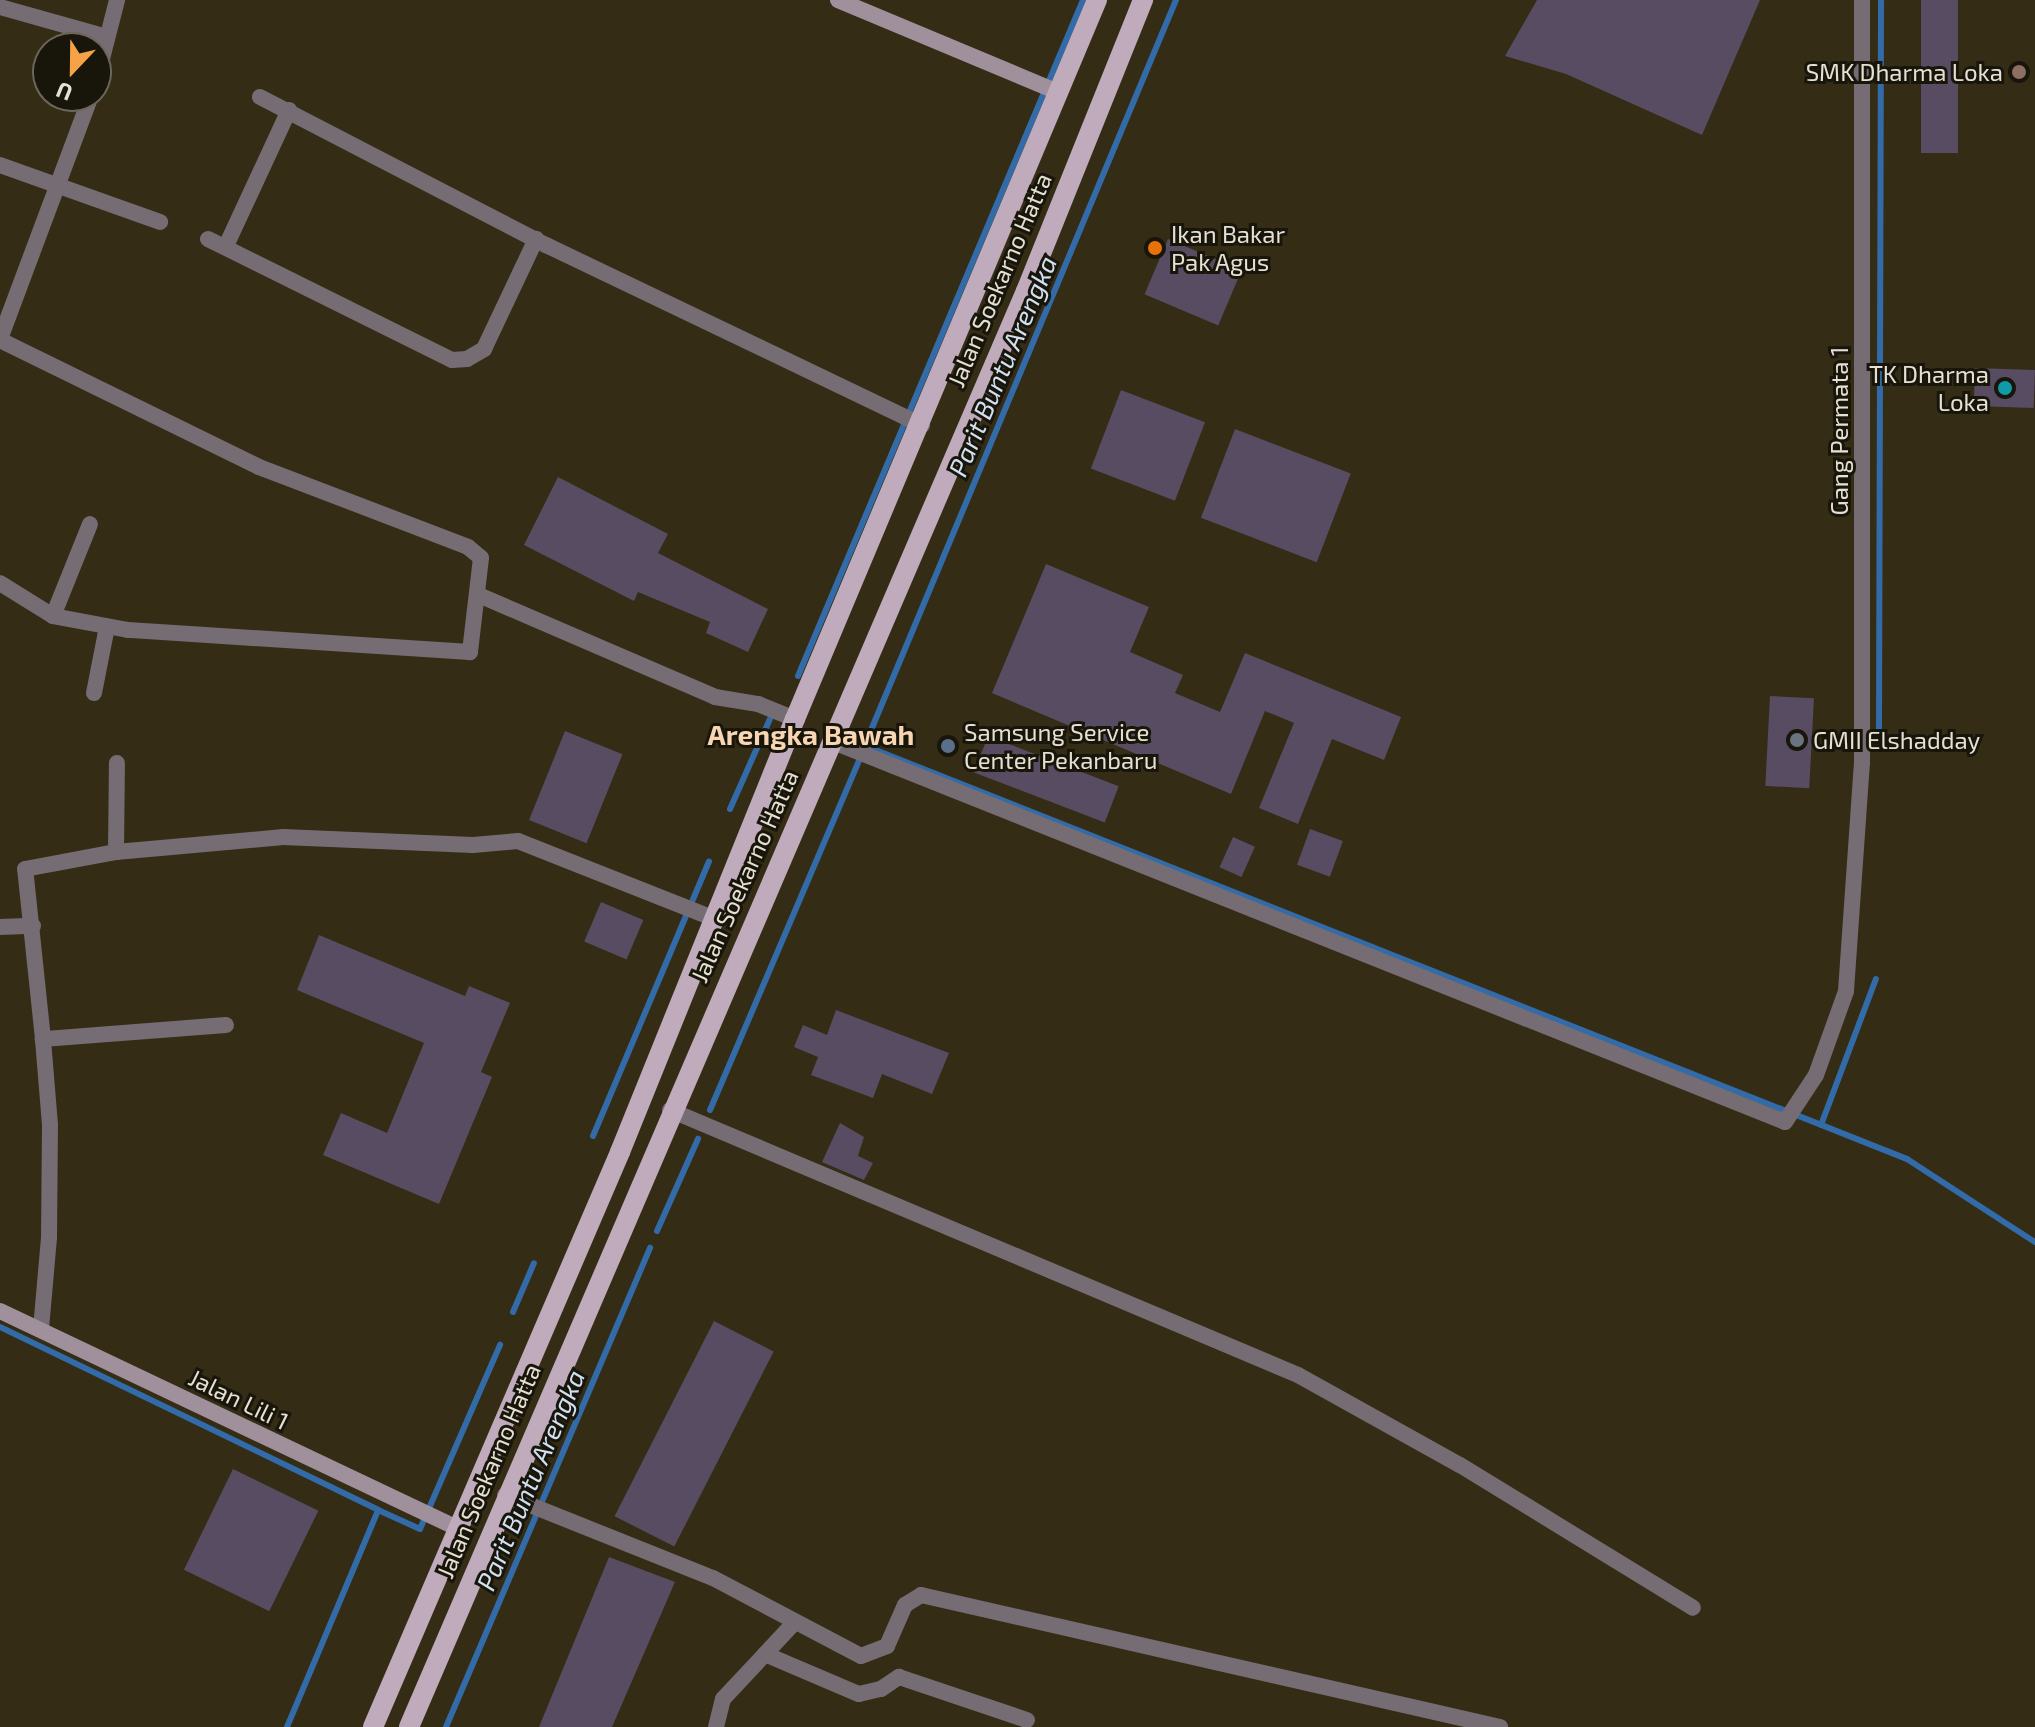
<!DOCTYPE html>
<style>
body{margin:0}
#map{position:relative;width:2035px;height:1727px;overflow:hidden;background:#342c15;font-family:"Exo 2",sans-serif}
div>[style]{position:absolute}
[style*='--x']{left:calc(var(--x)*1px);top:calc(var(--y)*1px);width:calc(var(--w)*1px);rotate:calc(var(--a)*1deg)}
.stream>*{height:6px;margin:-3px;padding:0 3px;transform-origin:3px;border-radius:3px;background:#326ba7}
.building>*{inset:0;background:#574c62;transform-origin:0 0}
.street>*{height:16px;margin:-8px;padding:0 8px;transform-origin:8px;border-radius:8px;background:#766c74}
.secondary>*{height:16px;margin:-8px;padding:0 8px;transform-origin:8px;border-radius:8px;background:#9f909c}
.primary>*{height:20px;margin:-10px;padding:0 10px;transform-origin:10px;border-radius:10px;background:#bfabbc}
.dots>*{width:22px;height:22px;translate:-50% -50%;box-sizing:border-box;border:4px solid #18150b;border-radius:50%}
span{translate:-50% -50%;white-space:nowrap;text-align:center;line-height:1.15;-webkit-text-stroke:6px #18150b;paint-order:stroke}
.poi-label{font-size:24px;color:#e5e0d2}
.right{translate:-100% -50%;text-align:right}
.left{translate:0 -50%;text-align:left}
.street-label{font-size:24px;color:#e5e0d2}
.water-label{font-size:26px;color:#d2e1f2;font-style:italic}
.quarter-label{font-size:28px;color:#f8d5b3;font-weight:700}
.north{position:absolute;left:32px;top:32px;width:80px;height:80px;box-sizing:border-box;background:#18150b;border:2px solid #6a665b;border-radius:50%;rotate:202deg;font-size:22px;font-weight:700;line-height:32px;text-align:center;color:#e5e0d2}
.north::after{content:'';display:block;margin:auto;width:28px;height:36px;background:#f5a346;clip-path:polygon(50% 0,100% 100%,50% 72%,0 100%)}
</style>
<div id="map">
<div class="stream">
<div style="--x:798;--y:676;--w:734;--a:-67.14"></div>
<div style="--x:1879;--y:729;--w:729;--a:-89.84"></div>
<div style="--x:864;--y:747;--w:810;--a:-67.33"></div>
<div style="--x:868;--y:747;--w:1118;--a:21.63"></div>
<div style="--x:1907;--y:1159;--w:153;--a:33"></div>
<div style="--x:730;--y:809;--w:104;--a:-66.1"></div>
<div style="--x:710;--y:1110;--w:380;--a:-66.9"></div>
<div style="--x:1821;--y:1125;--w:156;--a:-69.4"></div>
<div style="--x:593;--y:1136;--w:298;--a:-67.1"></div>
<div style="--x:657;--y:1231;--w:101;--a:-66"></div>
<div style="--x:513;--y:1312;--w:53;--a:-66.8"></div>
<div style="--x:0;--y:1327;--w:420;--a:25.8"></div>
<div style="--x:287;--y:1727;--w:235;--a:-67.2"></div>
<div style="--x:378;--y:1510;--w:46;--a:24.3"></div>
<div style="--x:420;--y:1529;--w:201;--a:-66.5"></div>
<div style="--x:446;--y:1727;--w:521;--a:-66.93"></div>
</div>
<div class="building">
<div style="clip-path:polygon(1537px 0,1760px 0,1702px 135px,1566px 74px,1505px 56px)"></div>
<div style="left:1921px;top:0;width:37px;height:153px"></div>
<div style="left:1168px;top:239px;width:80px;height:60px;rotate:23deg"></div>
<div style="left:1975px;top:368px;width:60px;height:38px;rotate:2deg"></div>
<div style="left:1121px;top:390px;width:90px;height:84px;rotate:21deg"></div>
<div style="left:1235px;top:429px;width:124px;height:95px;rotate:21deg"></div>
<div style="clip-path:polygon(558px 477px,668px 534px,658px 553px,768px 609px,748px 652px,706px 633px,710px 622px,638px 592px,634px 601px,524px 545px)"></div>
<div style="clip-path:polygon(1046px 564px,1149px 607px,1130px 652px,1183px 675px,1175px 693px,1220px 712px,1245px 653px,1401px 717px,1384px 760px,1332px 739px,1298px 824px,1259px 808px,1294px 723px,1265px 711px,1231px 794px,992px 693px)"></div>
<div style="left:1770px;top:696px;width:44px;height:90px;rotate:3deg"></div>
<div style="left:565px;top:731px;width:62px;height:96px;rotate:22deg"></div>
<div style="left:988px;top:736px;width:140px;height:39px;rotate:21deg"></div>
<div style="left:1310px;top:829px;width:35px;height:38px;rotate:20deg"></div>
<div style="left:1233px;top:837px;width:24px;height:33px;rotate:24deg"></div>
<div style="left:601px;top:902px;width:46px;height:43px;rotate:23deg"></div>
<div style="clip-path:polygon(319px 935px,465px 996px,469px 986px,510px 1003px,481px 1072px,492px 1077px,439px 1204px,323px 1155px,341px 1113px,387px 1133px,424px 1043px,297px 990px)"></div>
<div style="clip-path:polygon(836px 1010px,949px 1053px,932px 1094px,882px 1074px,873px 1098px,811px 1075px,818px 1057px,794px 1047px,803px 1025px,827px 1035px)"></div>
<div style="clip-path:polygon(840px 1123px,864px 1137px,858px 1156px,873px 1163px,864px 1180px,822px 1162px)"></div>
<div style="left:714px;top:1321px;width:67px;height:219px;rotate:27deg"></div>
<div style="left:233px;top:1469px;width:95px;height:112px;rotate:26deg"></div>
<div style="clip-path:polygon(609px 1557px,675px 1582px,612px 1727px,539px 1727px)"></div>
</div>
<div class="street">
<div style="--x:0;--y:7;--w:111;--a:15.7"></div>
<div style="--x:96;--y:82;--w:85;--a:-75.6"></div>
<div style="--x:260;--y:97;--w:322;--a:27.4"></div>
<div style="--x:546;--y:245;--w:417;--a:25.6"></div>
<div style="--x:0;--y:165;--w:170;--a:19.6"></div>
<div style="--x:208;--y:239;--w:272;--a:26.4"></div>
<div style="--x:452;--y:360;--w:15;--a:-4"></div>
<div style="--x:467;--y:359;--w:20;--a:-30"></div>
<div style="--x:484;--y:349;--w:122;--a:-64.7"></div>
<div style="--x:226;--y:246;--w:150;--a:-65.1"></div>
<div style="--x:0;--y:339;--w:259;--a:-69.5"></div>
<div style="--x:0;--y:340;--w:288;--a:26.1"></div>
<div style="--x:259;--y:467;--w:224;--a:20.9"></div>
<div style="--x:468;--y:547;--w:17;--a:40"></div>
<div style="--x:481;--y:558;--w:95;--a:96.7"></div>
<div style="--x:470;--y:652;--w:343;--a:-176.3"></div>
<div style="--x:128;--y:630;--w:76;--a:-169.4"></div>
<div style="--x:53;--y:616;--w:62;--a:-148.1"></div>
<div style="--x:481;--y:596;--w:255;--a:23.3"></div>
<div style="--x:715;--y:697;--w:44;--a:9.2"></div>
<div style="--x:758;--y:704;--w:40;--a:22"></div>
<div style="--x:53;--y:616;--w:99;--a:-68.1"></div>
<div style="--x:94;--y:693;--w:67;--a:-78.9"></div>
<div style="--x:831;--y:741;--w:1027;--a:21.77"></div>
<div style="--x:1785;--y:1122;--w:56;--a:-56.6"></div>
<div style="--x:1816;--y:1075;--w:89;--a:-70.3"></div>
<div style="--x:1846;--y:991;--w:229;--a:-86"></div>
<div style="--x:1862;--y:763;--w:763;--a:-90"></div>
<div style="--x:116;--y:852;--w:89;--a:-89.4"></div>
<div style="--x:0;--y:927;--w:33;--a:-2"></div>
<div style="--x:226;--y:1025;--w:184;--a:175.6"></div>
<div style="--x:43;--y:1039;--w:171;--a:-96"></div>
<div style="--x:25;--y:869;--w:93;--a:-10.6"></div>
<div style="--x:116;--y:852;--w:168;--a:-5.1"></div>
<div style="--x:283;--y:837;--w:190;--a:2.4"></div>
<div style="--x:473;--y:845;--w:45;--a:-5.1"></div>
<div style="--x:518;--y:841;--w:212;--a:21.6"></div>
<div style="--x:670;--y:1110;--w:682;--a:22.88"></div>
<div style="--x:1298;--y:1375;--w:185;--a:29.1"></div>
<div style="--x:1460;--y:1465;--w:273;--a:31.5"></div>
<div style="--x:41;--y:1329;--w:91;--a:-85"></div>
<div style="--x:49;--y:1238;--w:113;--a:-89.5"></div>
<div style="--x:50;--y:1125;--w:86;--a:-94.7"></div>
<div style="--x:505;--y:1495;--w:224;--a:21.8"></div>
<div style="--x:713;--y:1578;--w:167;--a:27.8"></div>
<div style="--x:861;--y:1656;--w:28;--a:-21"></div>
<div style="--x:887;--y:1646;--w:45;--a:-66.3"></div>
<div style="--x:905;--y:1605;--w:19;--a:-32"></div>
<div style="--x:921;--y:1595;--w:594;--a:12.84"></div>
<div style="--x:765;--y:1654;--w:102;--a:23.1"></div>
<div style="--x:859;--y:1694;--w:23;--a:-13"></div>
<div style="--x:881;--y:1689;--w:22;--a:-34"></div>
<div style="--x:899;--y:1677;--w:135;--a:18.6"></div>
<div style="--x:716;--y:1727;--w:29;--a:-76"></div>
<div style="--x:723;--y:1699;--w:105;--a:-46.9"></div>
</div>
<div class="secondary">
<div style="--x:838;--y:0;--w:238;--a:22.7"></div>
<div style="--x:0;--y:1311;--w:506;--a:25.4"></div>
</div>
<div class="primary">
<div style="--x:373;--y:1727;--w:626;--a:-66.75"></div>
<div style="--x:620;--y:1152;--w:467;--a:-68"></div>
<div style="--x:795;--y:719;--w:780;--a:-67.22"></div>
<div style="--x:409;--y:1727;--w:1563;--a:-66.75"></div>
<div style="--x:1026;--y:291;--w:314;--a:-68.1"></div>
</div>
<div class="dots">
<div style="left:2019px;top:72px;background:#8d6e63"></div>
<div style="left:1155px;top:248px;background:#e8710a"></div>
<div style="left:2005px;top:388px;background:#0f9aa8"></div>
<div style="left:1797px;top:740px;background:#6b7280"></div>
<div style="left:948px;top:746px;background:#5c6f8a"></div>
</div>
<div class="poi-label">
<span class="right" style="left:2003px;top:72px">SMK Dharma Loka</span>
<span class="left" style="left:1171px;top:248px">Ikan Bakar<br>Pak Agus</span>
<span class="right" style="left:1989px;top:388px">TK Dharma<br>Loka</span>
<span class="left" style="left:964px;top:746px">Samsung Service<br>Center Pekanbaru</span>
<span class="left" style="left:1813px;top:740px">GMII Elshadday</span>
</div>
<div class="street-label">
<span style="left:999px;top:280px;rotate:-67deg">Jalan Soekarno Hatta</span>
<span style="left:1839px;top:431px;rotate:-90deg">Gang Permata 1</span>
<span style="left:744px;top:876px;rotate:-66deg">Jalan Soekarno Hatta</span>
<span style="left:239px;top:1399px;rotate:26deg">Jalan Lili 1</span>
<span style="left:488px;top:1471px;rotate:-67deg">Jalan Soekarno Hatta</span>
</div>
<div class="water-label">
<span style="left:1002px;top:366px;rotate:-67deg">Parit Buntu Arengka</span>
<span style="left:530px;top:1480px;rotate:-67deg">Parit Buntu Arengka</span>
</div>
<div class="quarter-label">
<span style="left:811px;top:734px">Arengka Bawah</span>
</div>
<div class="north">U</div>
</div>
